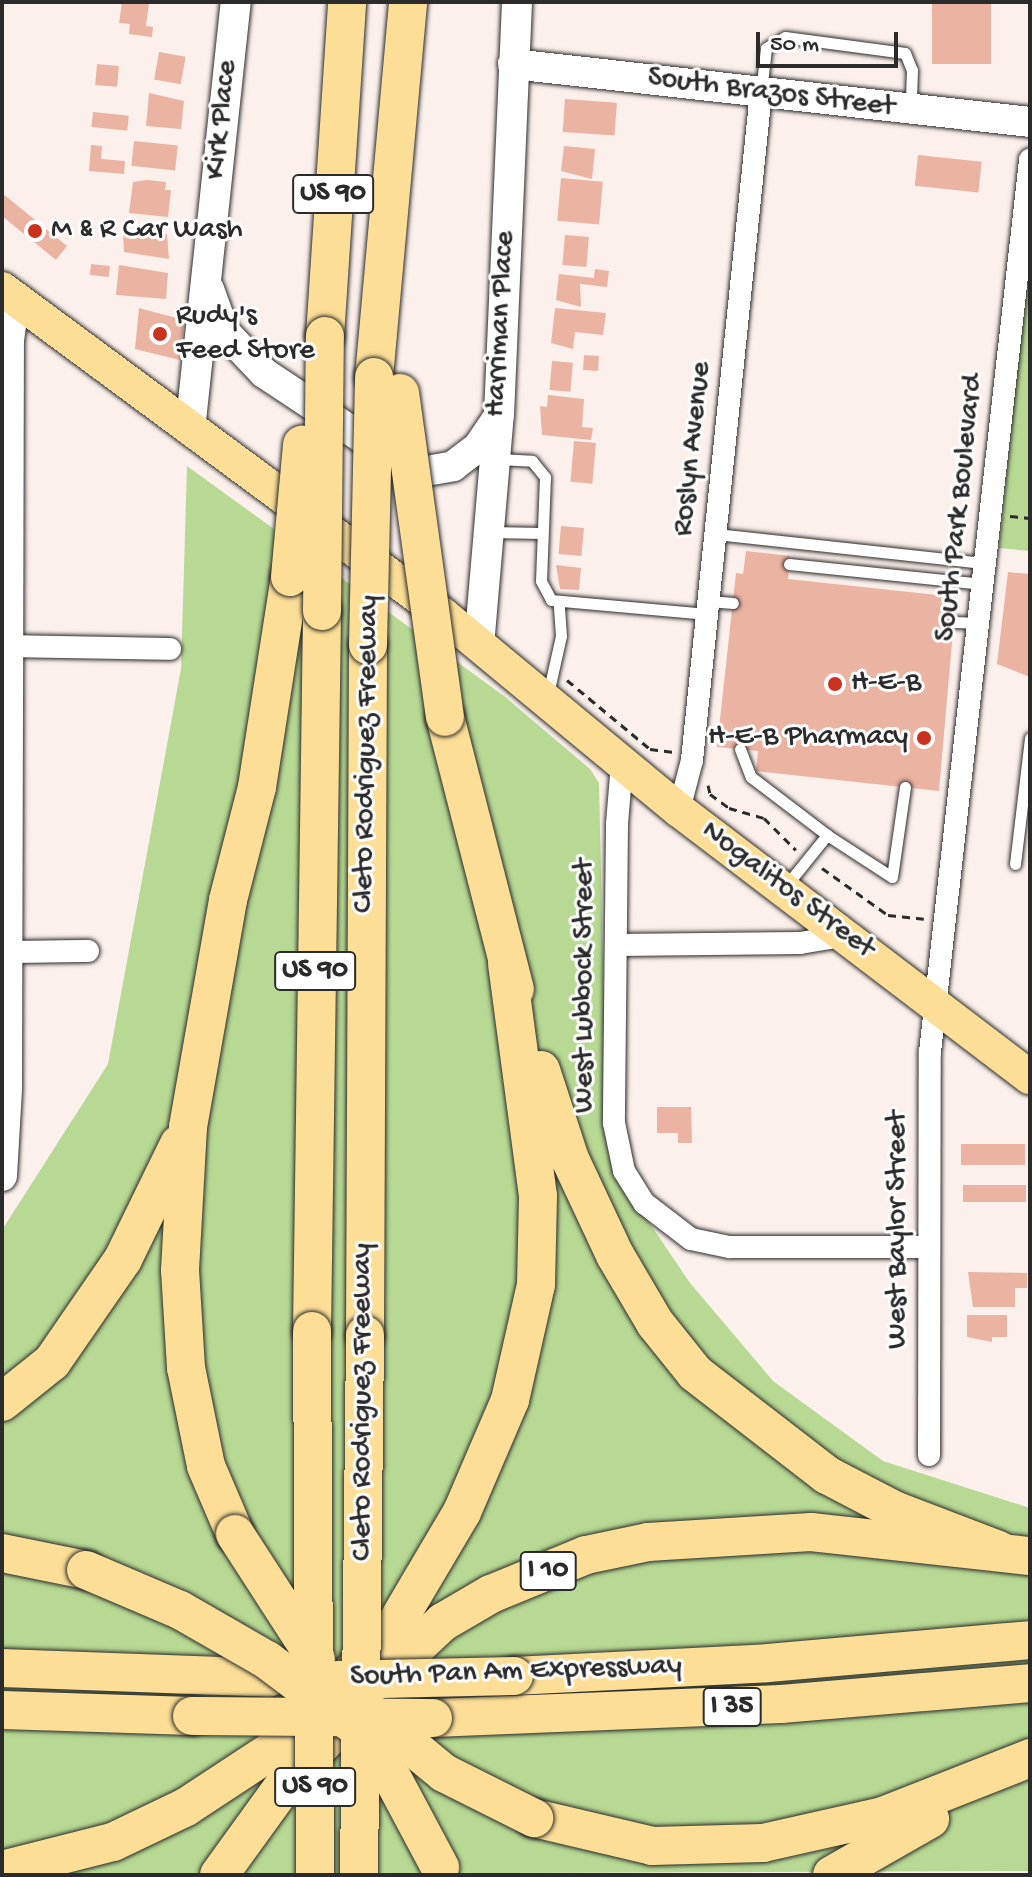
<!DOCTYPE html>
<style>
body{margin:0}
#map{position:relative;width:1032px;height:1877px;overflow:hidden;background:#fbf0ec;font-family:"Gochi Hand",sans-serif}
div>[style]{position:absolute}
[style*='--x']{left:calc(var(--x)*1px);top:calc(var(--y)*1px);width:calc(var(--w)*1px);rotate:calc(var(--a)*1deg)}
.green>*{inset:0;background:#b7d993}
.building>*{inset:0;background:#ebb3a1;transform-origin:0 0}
.path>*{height:3px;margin-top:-1.5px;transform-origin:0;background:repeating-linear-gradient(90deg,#2b2b2b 0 8px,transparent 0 14px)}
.roads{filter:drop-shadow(0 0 2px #2b2b2b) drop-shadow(0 0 2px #2b2b2b)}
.lane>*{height:11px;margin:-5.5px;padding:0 5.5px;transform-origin:5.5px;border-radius:5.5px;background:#fff}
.street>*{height:22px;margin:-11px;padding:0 11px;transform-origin:11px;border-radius:11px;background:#fff}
.secondary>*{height:30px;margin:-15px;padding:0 15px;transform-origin:15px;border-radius:15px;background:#fff}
.primary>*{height:34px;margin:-17px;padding:0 17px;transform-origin:17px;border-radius:17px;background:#fcde96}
.highway>*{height:38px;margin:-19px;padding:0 19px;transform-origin:19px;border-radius:19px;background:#fcde96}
.bridges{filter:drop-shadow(0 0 2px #2b2b2b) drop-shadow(0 0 2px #2b2b2b)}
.highway-bridge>*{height:38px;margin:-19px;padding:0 19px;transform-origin:19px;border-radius:19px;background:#fcde96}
.dots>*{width:22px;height:22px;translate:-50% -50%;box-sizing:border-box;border:4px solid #fff;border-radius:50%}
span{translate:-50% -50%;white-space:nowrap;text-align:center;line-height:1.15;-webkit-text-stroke:6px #fff;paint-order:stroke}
.shield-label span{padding:2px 6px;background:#fff;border:2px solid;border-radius:6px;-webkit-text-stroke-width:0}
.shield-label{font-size:28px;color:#2b2b2b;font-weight:700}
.street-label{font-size:30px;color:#2b2b2b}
.poi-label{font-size:30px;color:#2b2b2b}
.left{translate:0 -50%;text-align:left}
.right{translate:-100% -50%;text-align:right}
.frame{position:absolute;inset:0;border:4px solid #2b2b2b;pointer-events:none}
.scale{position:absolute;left:756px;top:32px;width:142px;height:36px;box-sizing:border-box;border:4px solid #2b2b2b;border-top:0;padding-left:10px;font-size:24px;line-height:28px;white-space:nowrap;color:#2b2b2b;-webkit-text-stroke:6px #fff;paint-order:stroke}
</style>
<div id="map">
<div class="green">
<div style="clip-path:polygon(1030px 244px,1030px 551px,999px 548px)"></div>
<div style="clip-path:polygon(187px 466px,504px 696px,590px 769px,599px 783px,607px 1146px,615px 1172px,690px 1283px,773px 1381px,883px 1461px,1030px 1508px,1030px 1871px,2px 1875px,2px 1230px,108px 1064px,181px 669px)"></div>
</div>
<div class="building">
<div style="clip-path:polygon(122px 2px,149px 3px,146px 26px,153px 27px,152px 37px,129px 34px,130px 24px,119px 23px)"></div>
<div style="left:932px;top:2px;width:59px;height:62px"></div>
<div style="left:159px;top:52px;width:27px;height:28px;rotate:10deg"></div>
<div style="left:97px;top:64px;width:22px;height:21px;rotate:5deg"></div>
<div style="clip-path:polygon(149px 93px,184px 101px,181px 129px,146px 126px)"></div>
<div style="left:565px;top:99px;width:52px;height:33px;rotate:4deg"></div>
<div style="left:93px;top:112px;width:36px;height:15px;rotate:6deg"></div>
<div style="left:134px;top:141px;width:44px;height:25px;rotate:6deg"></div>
<div style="clip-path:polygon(91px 145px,102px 146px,101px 159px,125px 161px,124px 174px,89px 171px)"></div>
<div style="clip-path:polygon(564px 146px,595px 149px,592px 179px,561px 171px)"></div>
<div style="left:918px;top:155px;width:64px;height:31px;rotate:6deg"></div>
<div style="left:561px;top:178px;width:42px;height:43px;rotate:5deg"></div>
<div style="clip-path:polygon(147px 180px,166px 182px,165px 190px,171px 190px,168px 217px,129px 213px,133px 182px)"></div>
<div style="clip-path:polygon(2px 193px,67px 246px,56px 260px,2px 216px)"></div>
<div style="clip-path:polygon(123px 232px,167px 234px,169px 259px,124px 252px)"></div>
<div style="left:565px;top:235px;width:24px;height:30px;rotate:5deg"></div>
<div style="left:91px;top:264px;width:19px;height:11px;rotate:6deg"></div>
<div style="clip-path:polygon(119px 265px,168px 273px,166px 299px,116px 295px)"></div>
<div style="clip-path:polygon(595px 269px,609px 271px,607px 287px,580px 284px,581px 307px,556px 300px,559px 274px,594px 278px)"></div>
<div style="clip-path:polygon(139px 308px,184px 320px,180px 360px,135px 349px)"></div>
<div style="clip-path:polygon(555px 308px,606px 313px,603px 335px,575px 332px,573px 349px,551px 343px)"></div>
<div style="left:584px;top:355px;width:15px;height:15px;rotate:4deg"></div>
<div style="left:552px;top:361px;width:21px;height:29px;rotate:5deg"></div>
<div style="clip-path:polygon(548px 395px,584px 399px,582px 427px,593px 428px,591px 440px,542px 435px,540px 406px,547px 407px)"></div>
<div style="left:574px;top:441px;width:22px;height:41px;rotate:5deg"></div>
<div style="left:561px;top:526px;width:23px;height:28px;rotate:5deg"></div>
<div style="clip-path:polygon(746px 551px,790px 556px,788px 579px,956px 597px,939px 791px,756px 771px,758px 751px,717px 747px,736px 573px,743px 574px)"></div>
<div style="clip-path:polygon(556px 565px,581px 568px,579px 590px,560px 589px)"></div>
<div style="clip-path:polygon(1008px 572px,1030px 574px,1030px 677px,997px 664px)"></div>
<div style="clip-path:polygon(657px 1107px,691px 1107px,692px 1143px,678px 1143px,678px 1133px,657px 1133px)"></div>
<div style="left:961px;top:1144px;width:64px;height:21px"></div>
<div style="left:1026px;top:1185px;width:17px;height:63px;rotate:90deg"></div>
<div style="clip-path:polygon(968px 1272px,1027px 1273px,1027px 1288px,1015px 1288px,1015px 1307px,973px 1307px)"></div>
<div style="clip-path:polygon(967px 1315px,1007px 1315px,1007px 1337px,992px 1337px,992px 1342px,967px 1337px)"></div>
</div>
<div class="path">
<div style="--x:1010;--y:516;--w:20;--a:6"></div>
<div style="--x:567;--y:680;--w:108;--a:39.7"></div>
<div style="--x:650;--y:749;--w:24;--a:7"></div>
<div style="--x:708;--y:785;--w:9;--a:77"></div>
<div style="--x:710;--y:794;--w:24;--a:36"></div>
<div style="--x:729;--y:808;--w:36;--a:16"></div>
<div style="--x:764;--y:818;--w:45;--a:45"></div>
<div style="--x:822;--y:868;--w:81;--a:35.5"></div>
<div style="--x:888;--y:915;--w:36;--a:6"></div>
</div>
<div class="roads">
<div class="lane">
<div style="--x:761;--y:92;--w:44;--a:-83.5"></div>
<div style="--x:766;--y:48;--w:22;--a:-30"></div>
<div style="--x:785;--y:37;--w:121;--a:7.6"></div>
<div style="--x:905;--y:53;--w:18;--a:68"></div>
<div style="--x:912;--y:70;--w:35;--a:92"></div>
<div style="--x:498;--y:459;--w:34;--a:3"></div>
<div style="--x:532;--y:461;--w:21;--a:51"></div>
<div style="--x:545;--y:477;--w:104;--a:92.2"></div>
<div style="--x:541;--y:581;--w:21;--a:62"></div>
<div style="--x:551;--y:600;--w:157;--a:5.1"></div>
<div style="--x:491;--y:532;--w:51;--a:1.1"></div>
<div style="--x:716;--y:534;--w:271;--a:6.2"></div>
<div style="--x:789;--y:564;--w:195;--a:5.9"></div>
<div style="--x:709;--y:601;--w:24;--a:5"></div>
<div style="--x:954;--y:622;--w:25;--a:2"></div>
<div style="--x:548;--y:694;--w:59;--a:-77.4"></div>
<div style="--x:561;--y:636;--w:32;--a:-94"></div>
<div style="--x:740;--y:749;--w:30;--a:69"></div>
<div style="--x:751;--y:777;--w:96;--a:37.3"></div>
<div style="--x:1015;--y:864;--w:127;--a:-83.2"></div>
<div style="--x:785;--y:887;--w:67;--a:-51.1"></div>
<div style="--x:827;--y:835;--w:77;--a:32.9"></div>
<div style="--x:892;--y:877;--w:91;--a:-81.8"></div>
</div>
<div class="street">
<div style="--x:2;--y:646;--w:168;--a:1"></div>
<div style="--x:622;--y:764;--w:60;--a:94.8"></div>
<div style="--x:617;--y:824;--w:299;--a:90.6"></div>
<div style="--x:614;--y:1123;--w:49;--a:78.2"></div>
<div style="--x:624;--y:1171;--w:38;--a:58"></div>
<div style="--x:644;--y:1203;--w:59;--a:37.5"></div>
<div style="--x:691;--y:1239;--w:40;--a:12"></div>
<div style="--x:730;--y:1247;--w:199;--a:0"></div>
<div style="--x:679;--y:810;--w:52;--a:-75.4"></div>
<div style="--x:692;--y:760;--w:672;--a:-84.1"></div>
<div style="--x:617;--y:945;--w:183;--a:-0.6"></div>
<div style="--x:800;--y:943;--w:49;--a:-9.5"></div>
<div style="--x:6;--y:952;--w:82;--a:-0.7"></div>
<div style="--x:929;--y:1455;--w:403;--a:-89.9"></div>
<div style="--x:930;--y:1052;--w:898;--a:-83.6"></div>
</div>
<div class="secondary">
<div style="--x:513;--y:64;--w:520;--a:6.4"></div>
<div style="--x:209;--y:289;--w:45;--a:70.3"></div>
<div style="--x:224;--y:331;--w:58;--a:46.4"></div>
<div style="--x:264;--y:373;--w:181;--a:33.5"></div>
<div style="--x:415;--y:473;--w:39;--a:-10"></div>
<div style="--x:453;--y:466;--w:31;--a:-37"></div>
<div style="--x:478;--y:447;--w:34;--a:-56"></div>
<div style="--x:190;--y:430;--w:430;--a:-83.9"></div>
<div style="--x:479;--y:646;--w:232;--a:-85.1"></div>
<div style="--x:499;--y:415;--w:413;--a:-87.5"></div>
<div style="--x:2;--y:1176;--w:88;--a:-86.7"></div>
<div style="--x:7;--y:1088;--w:748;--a:-89.85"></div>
<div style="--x:9;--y:340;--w:41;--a:-81.7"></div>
</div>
<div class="primary">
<div style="--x:2;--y:289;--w:548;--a:36.47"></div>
<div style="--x:443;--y:615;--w:306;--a:39.6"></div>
<div style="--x:679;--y:810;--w:441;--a:37.3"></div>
</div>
<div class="highway">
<div style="--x:325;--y:336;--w:335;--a:-86.2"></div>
<div style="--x:374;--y:377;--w:377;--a:-84.8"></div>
<div style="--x:445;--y:717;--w:281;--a:75.6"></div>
<div style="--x:541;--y:1070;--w:94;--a:72"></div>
<div style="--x:570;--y:1159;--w:106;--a:64.9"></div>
<div style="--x:615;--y:1255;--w:79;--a:59.5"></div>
<div style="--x:655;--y:1323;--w:64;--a:51.3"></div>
<div style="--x:695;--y:1373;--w:167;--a:37.7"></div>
<div style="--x:827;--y:1475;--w:76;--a:27.6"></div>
<div style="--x:894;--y:1510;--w:112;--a:20.9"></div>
<div style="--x:312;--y:1331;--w:720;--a:-89.2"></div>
<div style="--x:365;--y:1335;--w:690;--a:-89.75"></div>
<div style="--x:2;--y:1402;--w:64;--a:-38.7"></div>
<div style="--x:52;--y:1362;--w:125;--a:-55.4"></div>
<div style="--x:123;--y:1259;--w:128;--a:-64"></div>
<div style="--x:235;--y:1534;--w:74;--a:-113.1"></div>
<div style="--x:206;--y:1466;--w:100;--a:-101.5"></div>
<div style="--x:186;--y:1368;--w:98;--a:-93.5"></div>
<div style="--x:180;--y:1270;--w:143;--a:-86.8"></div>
<div style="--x:188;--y:1127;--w:230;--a:-80"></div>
<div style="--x:228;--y:900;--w:117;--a:-75.6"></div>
<div style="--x:257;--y:787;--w:213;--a:-81.1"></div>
<div style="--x:2;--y:1553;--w:86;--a:11.4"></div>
<div style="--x:2;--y:1668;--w:267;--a:2.1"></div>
<div style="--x:514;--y:1676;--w:254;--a:-2.9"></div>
<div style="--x:768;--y:1663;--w:263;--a:-5"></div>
<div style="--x:379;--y:1682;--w:88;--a:-43.2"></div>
<div style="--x:443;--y:1622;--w:56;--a:-30.3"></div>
<div style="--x:491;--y:1594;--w:103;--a:-22.3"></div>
<div style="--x:586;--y:1555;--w:63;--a:-11.8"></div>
<div style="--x:648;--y:1542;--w:163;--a:-3.5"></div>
<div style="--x:811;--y:1532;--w:220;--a:6.3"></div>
<div style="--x:2;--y:1710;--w:190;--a:1.8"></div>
<div style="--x:433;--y:1718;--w:348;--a:-2.3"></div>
<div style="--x:781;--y:1704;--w:250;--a:-4.8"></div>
<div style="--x:534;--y:1818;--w:121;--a:13.3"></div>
<div style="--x:652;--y:1846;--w:111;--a:-1.5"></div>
<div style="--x:763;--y:1843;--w:123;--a:-12.7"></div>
<div style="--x:883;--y:1816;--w:158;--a:-21.5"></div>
<div style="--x:2;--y:1870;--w:114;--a:-14.2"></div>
<div style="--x:113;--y:1842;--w:81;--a:-25.6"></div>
<div style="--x:186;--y:1807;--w:115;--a:-33.3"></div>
<div style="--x:282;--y:1744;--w:156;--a:-45.8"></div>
<div style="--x:391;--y:1632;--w:139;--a:-59.4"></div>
<div style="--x:462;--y:1512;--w:122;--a:-66.8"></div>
<div style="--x:510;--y:1400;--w:118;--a:-77.3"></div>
<div style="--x:536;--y:1285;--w:89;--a:-88.7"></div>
<div style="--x:538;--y:1196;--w:234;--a:-97.6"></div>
<div style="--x:219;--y:1875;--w:125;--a:-54.1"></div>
<div style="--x:292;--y:1774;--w:57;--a:-45"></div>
<div style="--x:832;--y:1875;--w:113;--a:-29.7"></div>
</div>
</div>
<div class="bridges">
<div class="highway-bridge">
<div style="--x:400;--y:393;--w:327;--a:82.1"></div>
<div style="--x:290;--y:577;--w:133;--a:-84.8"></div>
<div style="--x:322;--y:611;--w:275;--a:-89.4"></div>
<div style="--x:368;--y:645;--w:268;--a:-88.7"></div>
<div style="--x:312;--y:1331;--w:544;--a:89.68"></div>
<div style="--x:235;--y:1534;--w:149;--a:57.1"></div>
<div style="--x:86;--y:1570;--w:102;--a:23.1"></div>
<div style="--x:180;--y:1610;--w:100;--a:29.9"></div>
<div style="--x:267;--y:1660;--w:110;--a:36.9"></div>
<div style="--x:355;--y:1726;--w:67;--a:54.7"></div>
<div style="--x:394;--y:1781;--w:98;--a:61.9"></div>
<div style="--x:337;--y:1680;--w:177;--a:-1.3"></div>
<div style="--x:353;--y:1698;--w:118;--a:39.5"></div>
<div style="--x:444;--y:1773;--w:101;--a:26.6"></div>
<div style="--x:192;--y:1716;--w:241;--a:0.5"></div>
<div style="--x:359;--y:1875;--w:540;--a:-89.36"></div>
</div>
</div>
<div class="dots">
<div style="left:35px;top:231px;background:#c8321e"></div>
<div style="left:160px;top:334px;background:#c8321e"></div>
<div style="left:835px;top:684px;background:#c8321e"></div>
<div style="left:924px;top:738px;background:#c8321e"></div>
</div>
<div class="shield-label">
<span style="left:333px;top:194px">US 90</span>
<span style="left:315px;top:971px">US 90</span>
<span style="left:548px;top:1571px">I 10</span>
<span style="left:732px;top:1707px">I 35</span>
<span style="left:315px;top:1787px">US 90</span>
</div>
<div class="street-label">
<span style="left:771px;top:94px;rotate:7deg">South Brazos Street</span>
<span style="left:223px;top:120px;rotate:-84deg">Kirk Place</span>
<span style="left:502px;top:324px;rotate:-87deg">Harriman Place</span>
<span style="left:694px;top:449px;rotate:-84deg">Roslyn Avenue</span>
<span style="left:961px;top:508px;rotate:-84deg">South Park Boulevard</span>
<span style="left:368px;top:754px;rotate:-89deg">Cleto Rodriguez Freeway</span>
<span style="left:787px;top:891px;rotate:37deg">Nogalitos Street</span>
<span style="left:586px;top:986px;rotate:-90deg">West Lubbock Street</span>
<span style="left:899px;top:1230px;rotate:-90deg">West Baylor Street</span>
<span style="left:364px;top:1402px;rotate:-90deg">Cleto Rodriguez Freeway</span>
<span style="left:516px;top:1673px;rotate:-2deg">South Pan Am Expressway</span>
</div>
<div class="poi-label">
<span class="left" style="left:51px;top:231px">M &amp; R Car Wash</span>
<span class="left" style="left:176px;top:334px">Rudy's<br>Feed Store</span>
<span class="left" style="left:851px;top:684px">H-E-B</span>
<span class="right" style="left:908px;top:738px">H-E-B Pharmacy</span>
</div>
<div class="frame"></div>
<div class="scale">50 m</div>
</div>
